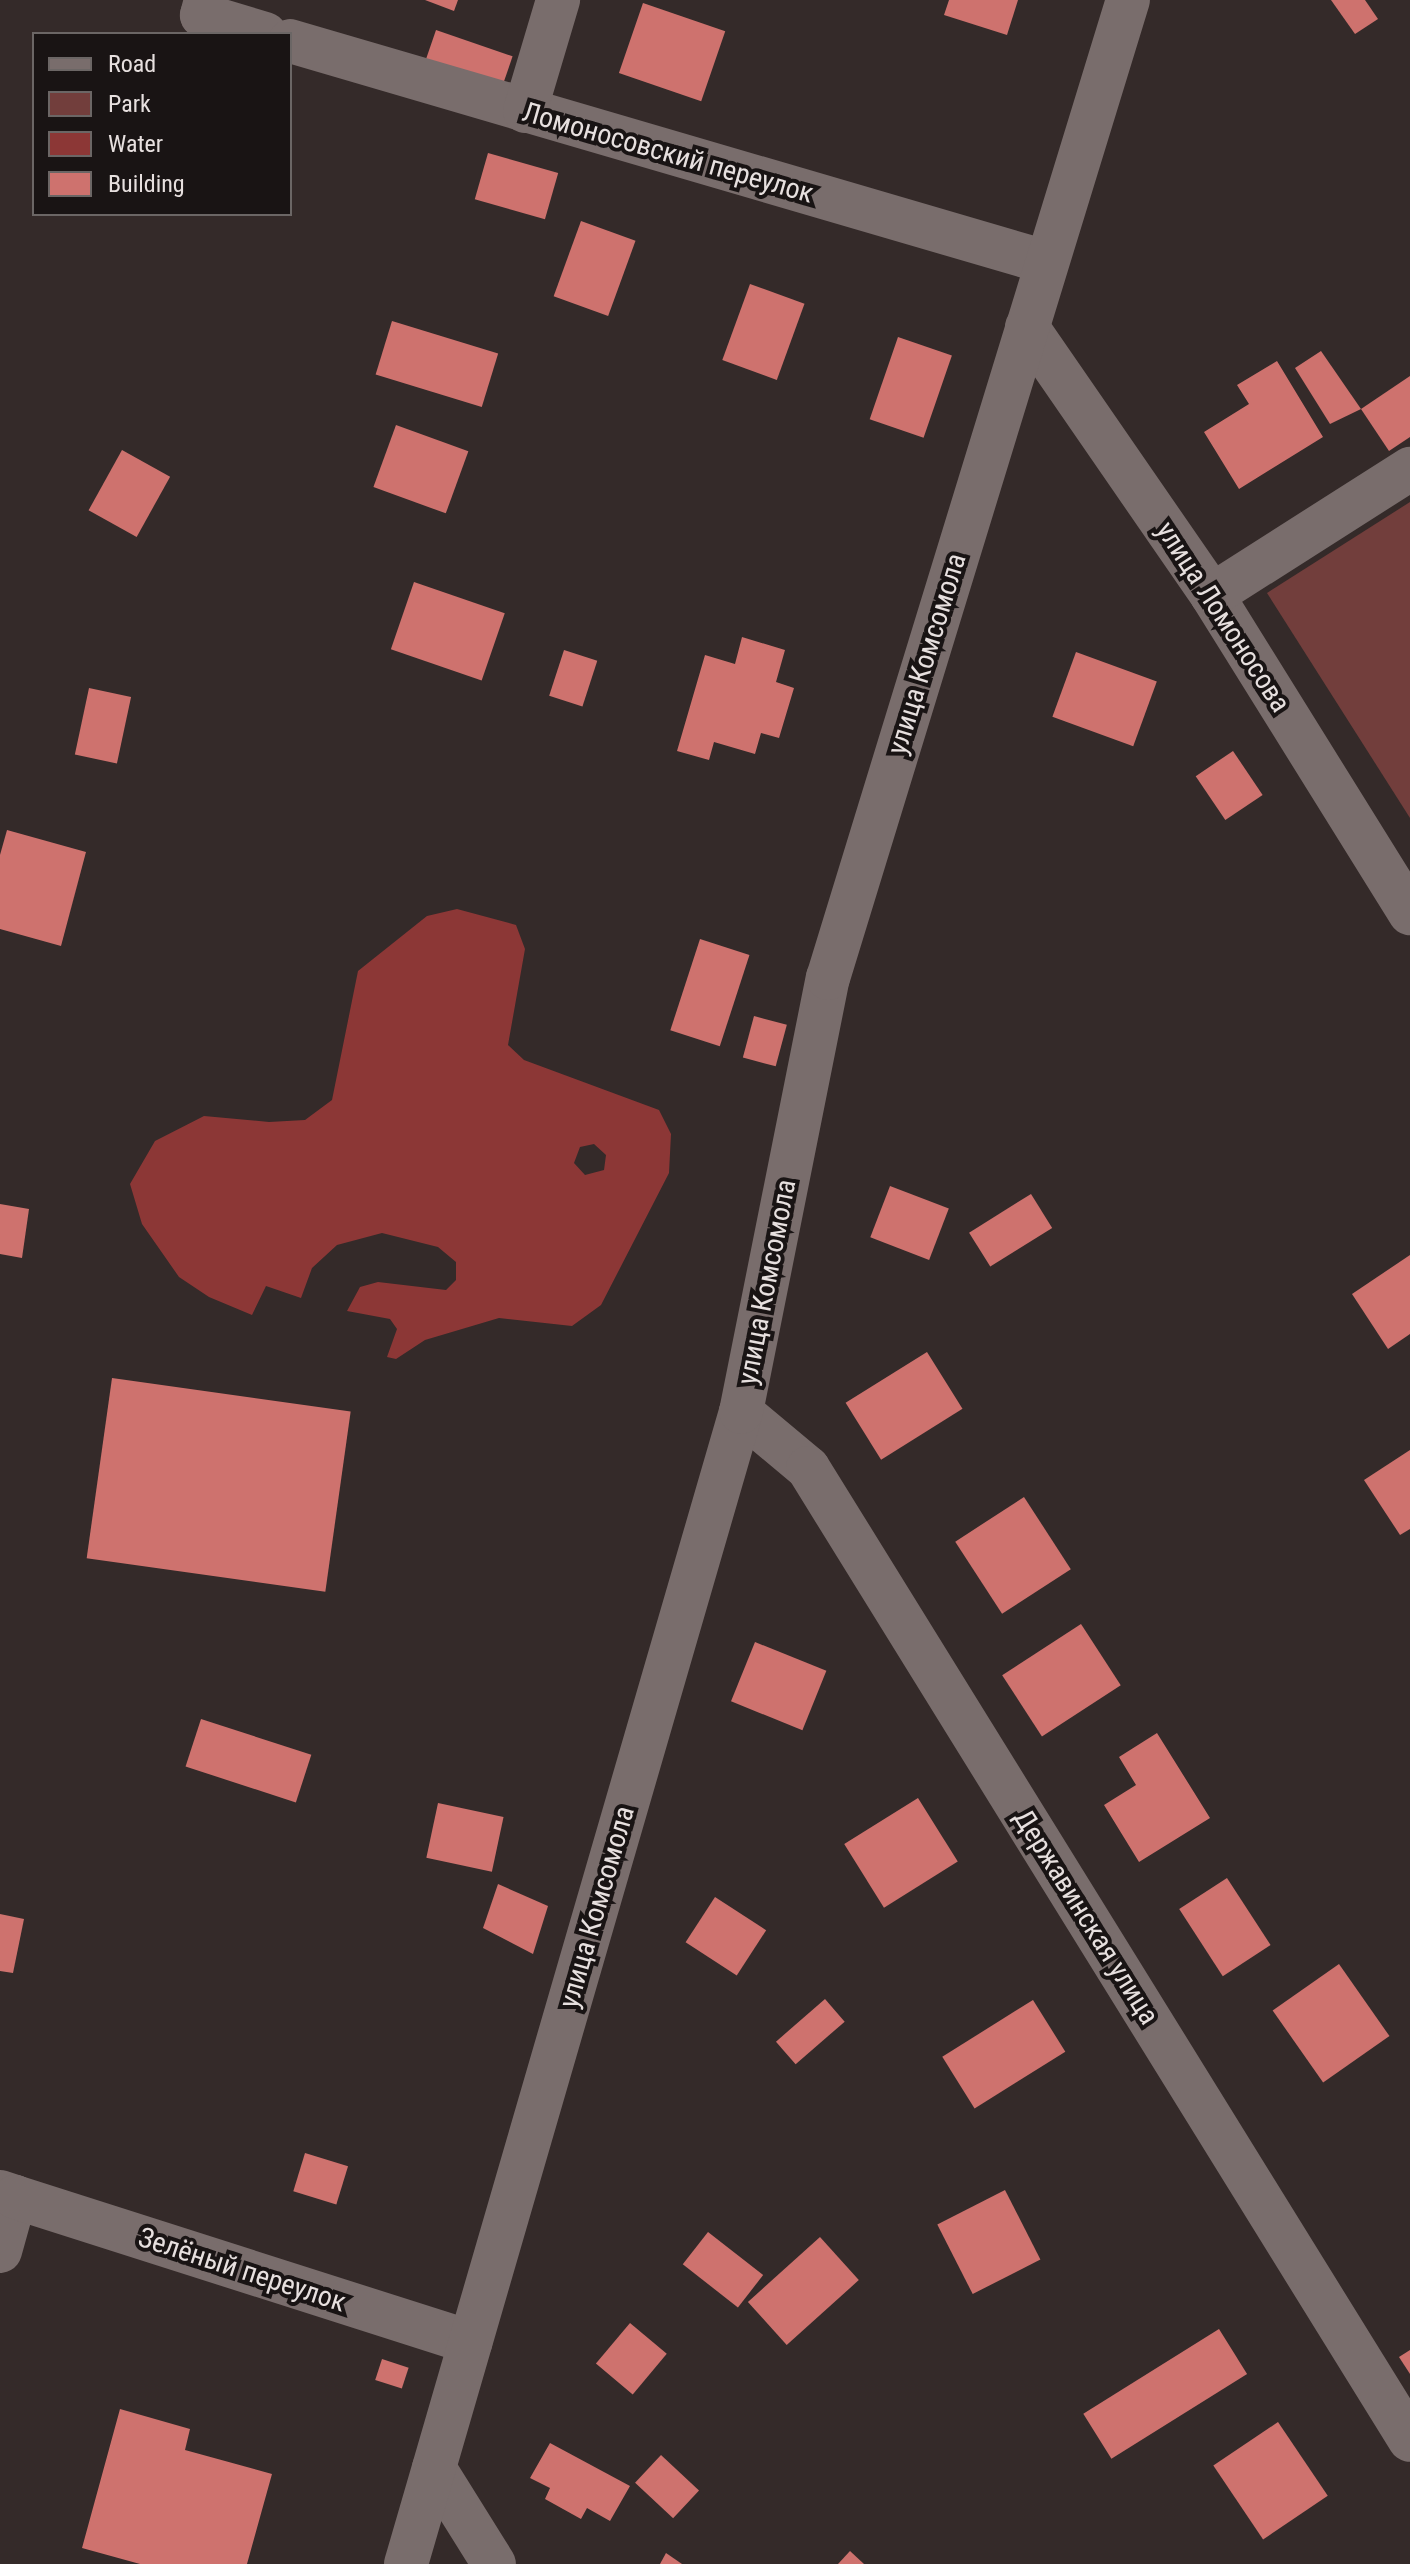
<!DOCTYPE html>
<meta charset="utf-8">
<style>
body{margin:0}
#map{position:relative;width:1410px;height:2564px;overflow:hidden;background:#342a29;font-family:"Roboto Condensed",sans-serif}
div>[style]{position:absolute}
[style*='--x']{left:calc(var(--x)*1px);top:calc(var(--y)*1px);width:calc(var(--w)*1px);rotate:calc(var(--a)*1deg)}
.green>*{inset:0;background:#723e3c}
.water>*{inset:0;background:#8c3736}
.building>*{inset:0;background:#ce726e;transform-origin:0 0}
.minor>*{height:44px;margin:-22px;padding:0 22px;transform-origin:22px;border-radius:22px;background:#796d6c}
span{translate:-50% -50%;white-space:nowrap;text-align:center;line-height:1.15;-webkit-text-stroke:8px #191414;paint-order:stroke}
.street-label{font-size:28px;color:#e7e0df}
.legend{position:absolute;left:32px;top:32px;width:260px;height:184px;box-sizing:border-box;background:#191414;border:2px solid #6b6665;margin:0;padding:10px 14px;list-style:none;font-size:24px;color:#e7e0df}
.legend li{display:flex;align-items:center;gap:16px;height:40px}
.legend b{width:40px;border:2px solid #6b6665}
</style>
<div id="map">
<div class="green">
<div style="clip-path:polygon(1410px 502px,1410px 818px,1267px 593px)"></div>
</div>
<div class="water">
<div style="clip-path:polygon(evenodd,457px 909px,516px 925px,525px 949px,508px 1045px,524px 1060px,659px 1110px,671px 1134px,669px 1173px,601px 1305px,572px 1326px,499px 1318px,425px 1340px,396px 1359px,387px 1357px,397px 1329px,390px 1319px,347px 1311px,360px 1287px,378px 1282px,446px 1290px,456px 1280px,456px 1262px,438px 1247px,382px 1233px,337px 1245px,312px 1268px,301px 1298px,266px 1286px,252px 1315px,209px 1297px,179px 1277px,142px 1224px,130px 1184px,155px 1141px,204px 1116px,269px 1122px,305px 1120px,332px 1100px,358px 971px,427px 916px,457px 909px,594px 1144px,606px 1155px,604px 1170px,585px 1175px,574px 1163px,580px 1147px,594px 1144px)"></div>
</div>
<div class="building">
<div style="clip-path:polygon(425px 0,458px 0,454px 11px)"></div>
<div style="clip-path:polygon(949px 0,1018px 0,1007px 35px,944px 15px)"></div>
<div style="clip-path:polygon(1331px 0,1365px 0,1378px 19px,1355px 34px)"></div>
<div style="left:643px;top:3px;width:87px;height:74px;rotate:19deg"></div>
<div style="left:436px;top:30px;width:81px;height:39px;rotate:19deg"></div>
<div style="left:488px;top:153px;width:73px;height:48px;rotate:16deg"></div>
<div style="left:581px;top:221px;width:58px;height:80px;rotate:20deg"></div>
<div style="left:750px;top:284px;width:58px;height:81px;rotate:20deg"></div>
<div style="left:392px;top:321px;width:111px;height:56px;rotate:17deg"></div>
<div style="left:898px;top:337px;width:57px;height:87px;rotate:19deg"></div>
<div style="clip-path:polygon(1321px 351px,1361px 409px,1330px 424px,1295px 368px)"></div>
<div style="clip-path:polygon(1277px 361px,1323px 437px,1239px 489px,1204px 432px,1249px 404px,1237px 385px)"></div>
<div style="clip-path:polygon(1410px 376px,1410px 437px,1389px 451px,1361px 409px)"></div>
<div style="left:396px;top:425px;width:77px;height:66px;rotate:20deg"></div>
<div style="left:122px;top:450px;width:55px;height:69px;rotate:29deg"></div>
<div style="left:414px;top:582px;width:96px;height:71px;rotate:19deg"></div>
<div style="clip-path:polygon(742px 637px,785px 650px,776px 682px,794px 688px,779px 738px,761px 733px,755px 754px,714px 742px,709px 760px,677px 751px,705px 655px,735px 664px)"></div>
<div style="left:564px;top:650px;width:35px;height:48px;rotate:18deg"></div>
<div style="left:1076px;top:652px;width:86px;height:69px;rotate:20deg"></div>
<div style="left:89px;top:688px;width:43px;height:68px;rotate:12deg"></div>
<div style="left:1233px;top:751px;width:53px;height:45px;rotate:56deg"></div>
<div style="clip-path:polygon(7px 830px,86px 852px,61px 946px,0 929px,0 855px)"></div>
<div style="left:700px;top:939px;width:52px;height:96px;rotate:18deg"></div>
<div style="left:754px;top:1016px;width:34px;height:43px;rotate:15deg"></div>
<div style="left:890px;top:1186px;width:63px;height:55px;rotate:21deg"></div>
<div style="left:1031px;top:1194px;width:40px;height:73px;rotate:58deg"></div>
<div style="clip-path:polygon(0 1204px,29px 1209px,22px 1258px,0 1254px)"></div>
<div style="clip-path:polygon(1410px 1255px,1410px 1334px,1388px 1349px,1352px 1294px)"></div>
<div style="left:927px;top:1352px;width:67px;height:96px;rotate:58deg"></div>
<div style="left:112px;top:1378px;width:241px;height:182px;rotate:8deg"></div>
<div style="clip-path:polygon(1410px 1450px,1410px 1529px,1400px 1535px,1364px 1480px)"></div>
<div style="left:1024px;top:1497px;width:86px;height:82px;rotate:57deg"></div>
<div style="left:1081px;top:1624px;width:73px;height:94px;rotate:57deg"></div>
<div style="left:755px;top:1642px;width:77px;height:64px;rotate:22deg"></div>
<div style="left:201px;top:1719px;width:116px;height:50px;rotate:18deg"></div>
<div style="clip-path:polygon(1157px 1733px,1210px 1818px,1139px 1862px,1104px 1805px,1136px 1785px,1119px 1757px)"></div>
<div style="left:918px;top:1798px;width:75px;height:87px;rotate:58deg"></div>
<div style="left:438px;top:1803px;width:67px;height:56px;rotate:12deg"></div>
<div style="left:1227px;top:1878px;width:80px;height:57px;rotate:57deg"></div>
<div style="clip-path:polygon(498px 1884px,548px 1906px,533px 1954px,483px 1928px)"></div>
<div style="left:715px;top:1897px;width:61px;height:54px;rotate:33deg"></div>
<div style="clip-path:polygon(0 1914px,24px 1919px,13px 1973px,0 1971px)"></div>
<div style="left:1339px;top:1964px;width:88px;height:81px;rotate:55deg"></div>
<div style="left:825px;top:1999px;width:30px;height:65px;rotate:49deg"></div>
<div style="left:1033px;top:2000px;width:61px;height:107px;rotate:58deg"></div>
<div style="left:305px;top:2153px;width:45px;height:40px;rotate:17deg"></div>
<div style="left:1005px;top:2190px;width:78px;height:76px;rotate:63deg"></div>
<div style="left:708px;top:2232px;width:70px;height:41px;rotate:38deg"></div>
<div style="left:820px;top:2237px;width:58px;height:97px;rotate:48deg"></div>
<div style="left:630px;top:2323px;width:48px;height:53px;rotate:40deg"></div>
<div style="left:1219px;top:2329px;width:53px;height:160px;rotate:58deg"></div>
<div style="clip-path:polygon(1410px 2350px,1410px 2374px,1399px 2357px)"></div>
<div style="left:382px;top:2359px;width:28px;height:22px;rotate:18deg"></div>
<div style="clip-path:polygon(120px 2409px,190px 2429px,185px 2450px,272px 2474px,247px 2564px,140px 2564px,82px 2548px)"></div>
<div style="left:1278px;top:2422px;width:89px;height:78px;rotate:56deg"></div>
<div style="clip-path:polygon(550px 2443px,630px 2486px,610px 2521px,587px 2508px,581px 2519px,545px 2499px,550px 2488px,530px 2478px)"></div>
<div style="left:661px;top:2455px;width:52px;height:38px;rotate:43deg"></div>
<div style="clip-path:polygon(850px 2551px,864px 2564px,838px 2564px)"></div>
<div style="clip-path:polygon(666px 2553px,682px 2564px,660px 2564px)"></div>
</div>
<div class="minor">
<div style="--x:206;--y:0;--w:16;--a:105"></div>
<div style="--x:202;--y:15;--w:66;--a:16.8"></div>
<div style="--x:290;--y:41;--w:788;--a:16.3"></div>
<div style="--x:525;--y:111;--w:116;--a:-73.4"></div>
<div style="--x:1027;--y:327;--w:326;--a:55.4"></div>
<div style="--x:1212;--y:595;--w:375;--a:58.1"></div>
<div style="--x:1212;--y:595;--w:235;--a:-32.5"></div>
<div style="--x:741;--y:1412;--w:87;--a:39.9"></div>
<div style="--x:808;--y:1468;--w:1143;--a:58.23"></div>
<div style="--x:0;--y:2192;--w:16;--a:18"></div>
<div style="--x:15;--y:2197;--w:56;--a:105.5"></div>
<div style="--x:15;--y:2197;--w:478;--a:17.7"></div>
<div style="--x:434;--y:2468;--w:113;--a:58"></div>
<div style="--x:406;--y:2564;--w:1200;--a:-73.79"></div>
<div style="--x:741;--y:1412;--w:443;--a:-78.7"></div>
<div style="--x:828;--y:978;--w:1023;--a:-72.95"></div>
</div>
<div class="street-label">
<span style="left:668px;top:153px;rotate:16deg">Ломоносовский переулок</span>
<span style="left:1223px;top:617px;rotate:57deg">улица Ломоносова</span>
<span style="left:927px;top:654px;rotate:-73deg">улица Комсомола</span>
<span style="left:767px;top:1282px;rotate:-79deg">улица Комсомола</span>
<span style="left:597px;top:1907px;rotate:-74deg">улица Комсомола</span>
<span style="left:1086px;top:1917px;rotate:58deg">Державинская улица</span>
<span style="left:242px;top:2270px;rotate:18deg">Зелёный переулок</span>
</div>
<ul class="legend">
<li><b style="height:10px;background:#796d6c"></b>Road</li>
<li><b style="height:22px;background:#723e3c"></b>Park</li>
<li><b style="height:22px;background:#8c3736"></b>Water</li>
<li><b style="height:22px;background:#ce726e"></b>Building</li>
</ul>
</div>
